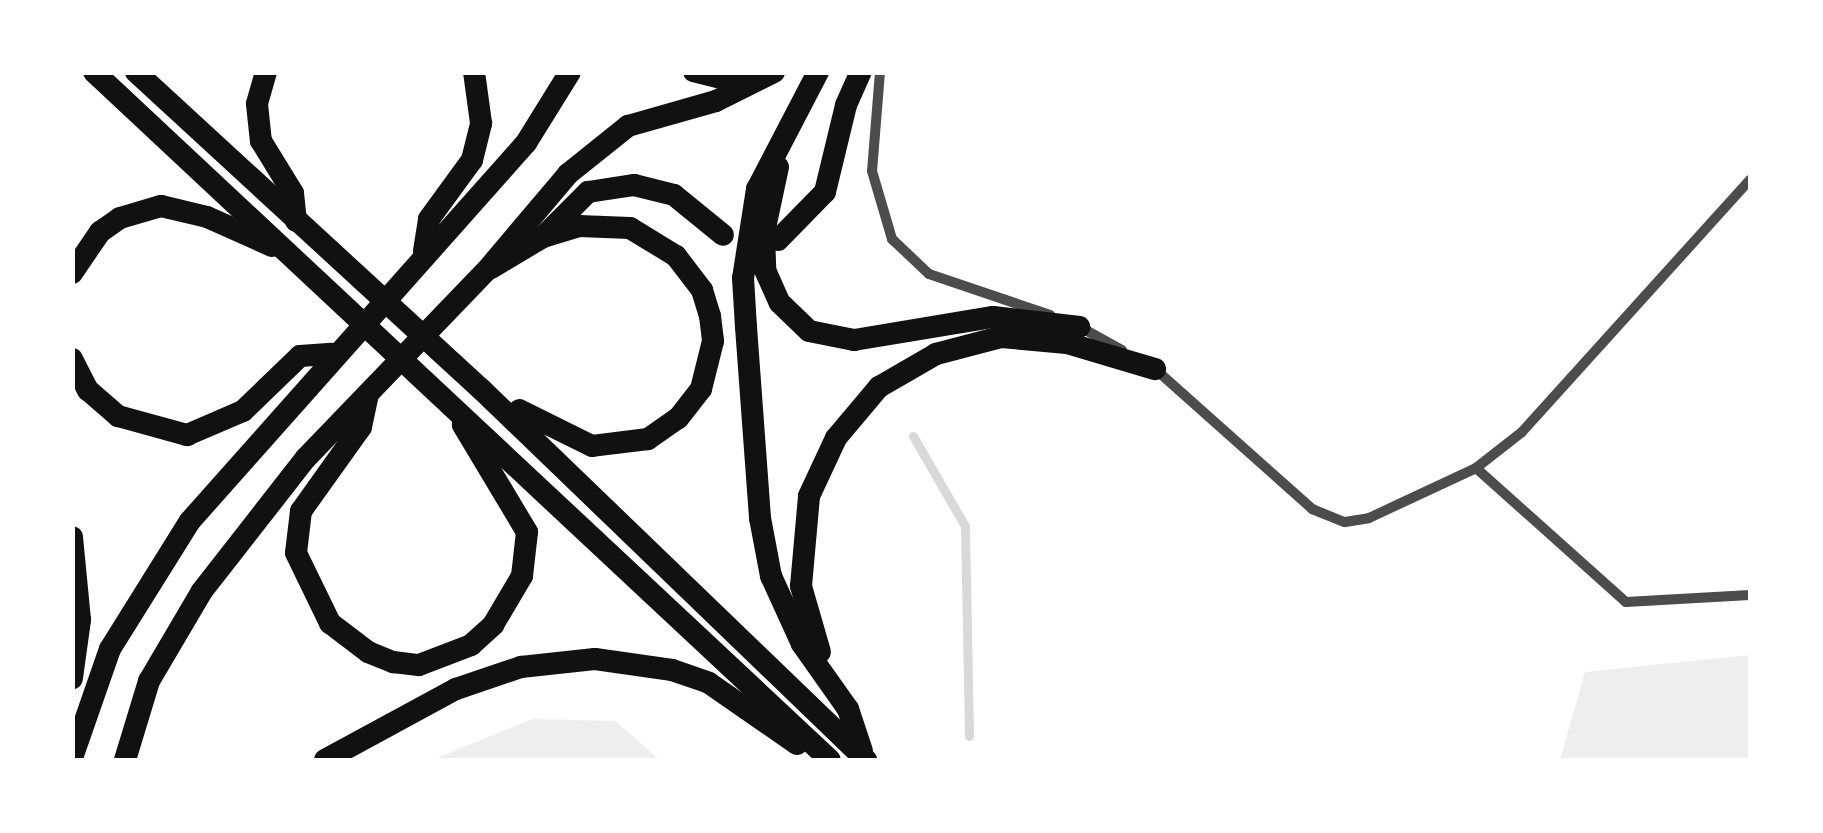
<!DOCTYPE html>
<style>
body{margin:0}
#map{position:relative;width:1823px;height:833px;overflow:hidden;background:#fff;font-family:"Sofia Sans Condensed",sans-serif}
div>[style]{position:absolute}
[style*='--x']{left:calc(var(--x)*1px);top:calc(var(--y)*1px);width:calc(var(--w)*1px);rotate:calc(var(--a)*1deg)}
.green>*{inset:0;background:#eee}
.stream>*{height:9px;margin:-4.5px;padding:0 4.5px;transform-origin:4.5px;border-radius:4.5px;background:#d9d9d9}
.minor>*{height:10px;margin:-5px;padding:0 5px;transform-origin:5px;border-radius:5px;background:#4c4c4c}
.primary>*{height:20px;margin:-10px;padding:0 10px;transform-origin:10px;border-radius:10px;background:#111}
.trunk>*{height:22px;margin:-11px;padding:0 11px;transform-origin:11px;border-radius:11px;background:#111}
span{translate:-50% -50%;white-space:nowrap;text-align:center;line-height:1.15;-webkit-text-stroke:8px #fff;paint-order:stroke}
.frame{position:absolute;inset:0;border:75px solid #fff;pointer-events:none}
</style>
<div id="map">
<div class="green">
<div style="clip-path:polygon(1750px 655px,1750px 760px,1560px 760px,1585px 672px)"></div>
<div style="clip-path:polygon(532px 719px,615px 721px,660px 760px,432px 760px)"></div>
</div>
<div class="stream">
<div style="--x:913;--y:436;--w:104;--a:60"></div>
<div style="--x:965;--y:526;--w:210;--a:88.9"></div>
</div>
<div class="minor">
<div style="--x:880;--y:72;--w:99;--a:94.6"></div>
<div style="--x:872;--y:171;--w:71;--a:73.6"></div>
<div style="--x:892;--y:239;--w:51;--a:43.4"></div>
<div style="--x:929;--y:274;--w:128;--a:18.7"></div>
<div style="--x:1080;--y:327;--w:48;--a:28.7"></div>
<div style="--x:1154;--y:368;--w:212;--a:41.7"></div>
<div style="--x:1312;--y:509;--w:35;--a:22"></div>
<div style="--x:1345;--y:522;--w:24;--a:-9"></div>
<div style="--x:1369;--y:518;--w:118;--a:-25"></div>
<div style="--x:1476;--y:468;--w:58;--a:-38"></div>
<div style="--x:1522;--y:432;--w:340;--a:-47.9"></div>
<div style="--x:1476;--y:468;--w:201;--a:41.8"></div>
<div style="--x:1626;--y:602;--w:124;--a:-3.2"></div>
</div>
<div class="primary">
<div style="--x:693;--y:72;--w:30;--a:14"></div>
<div style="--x:722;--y:79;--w:36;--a:-11"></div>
</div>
<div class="trunk">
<div style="--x:94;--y:72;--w:1007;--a:43.07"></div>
<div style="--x:136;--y:72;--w:469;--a:42.6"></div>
<div style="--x:481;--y:389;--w:535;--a:43.94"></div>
<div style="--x:266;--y:72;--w:33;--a:106"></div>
<div style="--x:257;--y:104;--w:37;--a:84"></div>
<div style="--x:261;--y:141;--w:61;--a:58.4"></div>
<div style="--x:293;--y:193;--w:28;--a:84"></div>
<div style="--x:818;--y:72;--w:132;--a:117.5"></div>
<div style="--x:757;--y:189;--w:90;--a:98.9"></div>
<div style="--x:743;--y:278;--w:49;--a:86.5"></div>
<div style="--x:746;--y:327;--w:192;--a:85.8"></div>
<div style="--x:760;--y:518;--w:59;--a:79.3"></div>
<div style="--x:771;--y:576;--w:75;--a:65.5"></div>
<div style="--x:802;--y:644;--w:80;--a:54.7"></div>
<div style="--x:848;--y:709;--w:44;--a:71.6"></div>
<div style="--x:778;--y:167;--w:67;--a:102"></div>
<div style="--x:764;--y:233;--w:37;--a:88"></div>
<div style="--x:765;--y:270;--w:36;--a:66"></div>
<div style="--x:780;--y:303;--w:40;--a:44"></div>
<div style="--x:809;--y:331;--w:46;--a:11.3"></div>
<div style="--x:854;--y:340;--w:141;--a:-9.4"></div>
<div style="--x:993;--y:317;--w:87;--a:6.6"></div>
<div style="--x:543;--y:237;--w:64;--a:-45"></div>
<div style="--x:588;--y:192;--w:47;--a:-8.7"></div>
<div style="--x:634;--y:185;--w:41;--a:14"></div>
<div style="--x:674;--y:195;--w:63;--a:39.2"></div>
<div style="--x:778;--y:240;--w:67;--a:-45.6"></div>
<div style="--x:825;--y:192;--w:89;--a:-76.4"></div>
<div style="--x:846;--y:105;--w:36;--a:-66"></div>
<div style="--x:424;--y:251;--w:32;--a:-81"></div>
<div style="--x:429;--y:219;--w:73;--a:-53.9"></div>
<div style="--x:472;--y:160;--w:38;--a:-76"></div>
<div style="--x:481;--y:123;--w:51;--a:-97.8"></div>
<div style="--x:491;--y:268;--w:61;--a:-30.8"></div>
<div style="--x:543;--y:237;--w:38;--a:-17"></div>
<div style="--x:579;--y:226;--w:51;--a:2.2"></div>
<div style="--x:630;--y:228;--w:54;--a:31.3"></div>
<div style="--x:676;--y:256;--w:43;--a:52.6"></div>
<div style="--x:702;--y:290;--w:27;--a:73"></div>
<div style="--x:710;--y:316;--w:25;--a:83"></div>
<div style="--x:713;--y:341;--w:49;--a:104"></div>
<div style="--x:701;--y:389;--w:37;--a:128"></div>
<div style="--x:678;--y:418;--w:37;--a:145"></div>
<div style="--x:648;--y:439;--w:56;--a:172.9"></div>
<div style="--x:592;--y:446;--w:81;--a:-153.7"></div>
<div style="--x:72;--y:273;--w:50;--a:-55.7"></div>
<div style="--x:100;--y:232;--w:24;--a:-35"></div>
<div style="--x:120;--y:218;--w:43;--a:-16.3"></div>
<div style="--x:161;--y:206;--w:47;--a:13.4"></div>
<div style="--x:207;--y:217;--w:71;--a:24"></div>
<div style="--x:72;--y:359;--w:35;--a:63"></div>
<div style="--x:88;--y:390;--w:40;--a:41"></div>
<div style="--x:118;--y:416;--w:72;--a:15.4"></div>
<div style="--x:187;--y:435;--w:61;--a:-23.2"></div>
<div style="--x:243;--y:411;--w:79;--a:-44"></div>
<div style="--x:300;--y:356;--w:32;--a:-4"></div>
<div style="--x:368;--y:394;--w:34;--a:102"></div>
<div style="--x:361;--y:427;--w:103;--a:125.5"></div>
<div style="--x:301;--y:511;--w:42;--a:96.8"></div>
<div style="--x:296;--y:553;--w:78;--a:64.1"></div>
<div style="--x:330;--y:623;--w:48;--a:37.3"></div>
<div style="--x:368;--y:652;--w:27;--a:22"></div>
<div style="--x:393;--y:662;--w:26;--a:7"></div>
<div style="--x:419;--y:665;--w:56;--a:-21"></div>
<div style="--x:471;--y:645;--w:30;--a:-42"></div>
<div style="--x:493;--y:625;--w:57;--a:-59.4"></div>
<div style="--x:522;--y:576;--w:44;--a:-83.5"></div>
<div style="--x:527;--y:532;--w:125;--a:-120.9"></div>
<div style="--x:72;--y:537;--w:83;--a:84.5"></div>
<div style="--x:80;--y:620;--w:59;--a:97.9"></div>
<div style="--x:820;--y:652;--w:69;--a:-106.1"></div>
<div style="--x:801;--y:586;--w:90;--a:-84.9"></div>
<div style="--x:809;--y:496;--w:64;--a:-65"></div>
<div style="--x:836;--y:438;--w:67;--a:-49.9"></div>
<div style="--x:879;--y:387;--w:66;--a:-30.1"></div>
<div style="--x:936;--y:354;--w:67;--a:-14.7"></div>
<div style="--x:1001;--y:337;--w:66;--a:5.2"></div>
<div style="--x:1067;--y:343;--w:92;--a:16.5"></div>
<div style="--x:72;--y:758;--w:115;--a:-70.8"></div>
<div style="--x:110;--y:649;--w:151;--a:-58"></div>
<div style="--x:190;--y:521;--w:506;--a:-48.37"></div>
<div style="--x:526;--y:143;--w:84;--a:-58.2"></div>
<div style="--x:125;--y:760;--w:83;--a:-73.1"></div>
<div style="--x:149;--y:681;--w:104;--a:-59.5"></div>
<div style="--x:202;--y:591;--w:169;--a:-52"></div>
<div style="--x:306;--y:458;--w:261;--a:-46.1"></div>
<div style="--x:487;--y:270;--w:126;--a:-49.8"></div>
<div style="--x:568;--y:174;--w:77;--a:-38.7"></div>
<div style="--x:628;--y:126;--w:91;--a:-15.9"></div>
<div style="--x:716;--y:101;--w:65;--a:-26.6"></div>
<div style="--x:325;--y:760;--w:149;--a:-28.5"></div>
<div style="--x:456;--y:689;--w:69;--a:-18.7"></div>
<div style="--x:521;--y:667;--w:74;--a:-6.2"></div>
<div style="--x:595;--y:659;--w:78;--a:8.1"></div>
<div style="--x:672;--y:670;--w:39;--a:19"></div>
<div style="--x:709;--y:683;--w:107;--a:34.7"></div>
</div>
<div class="frame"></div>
</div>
